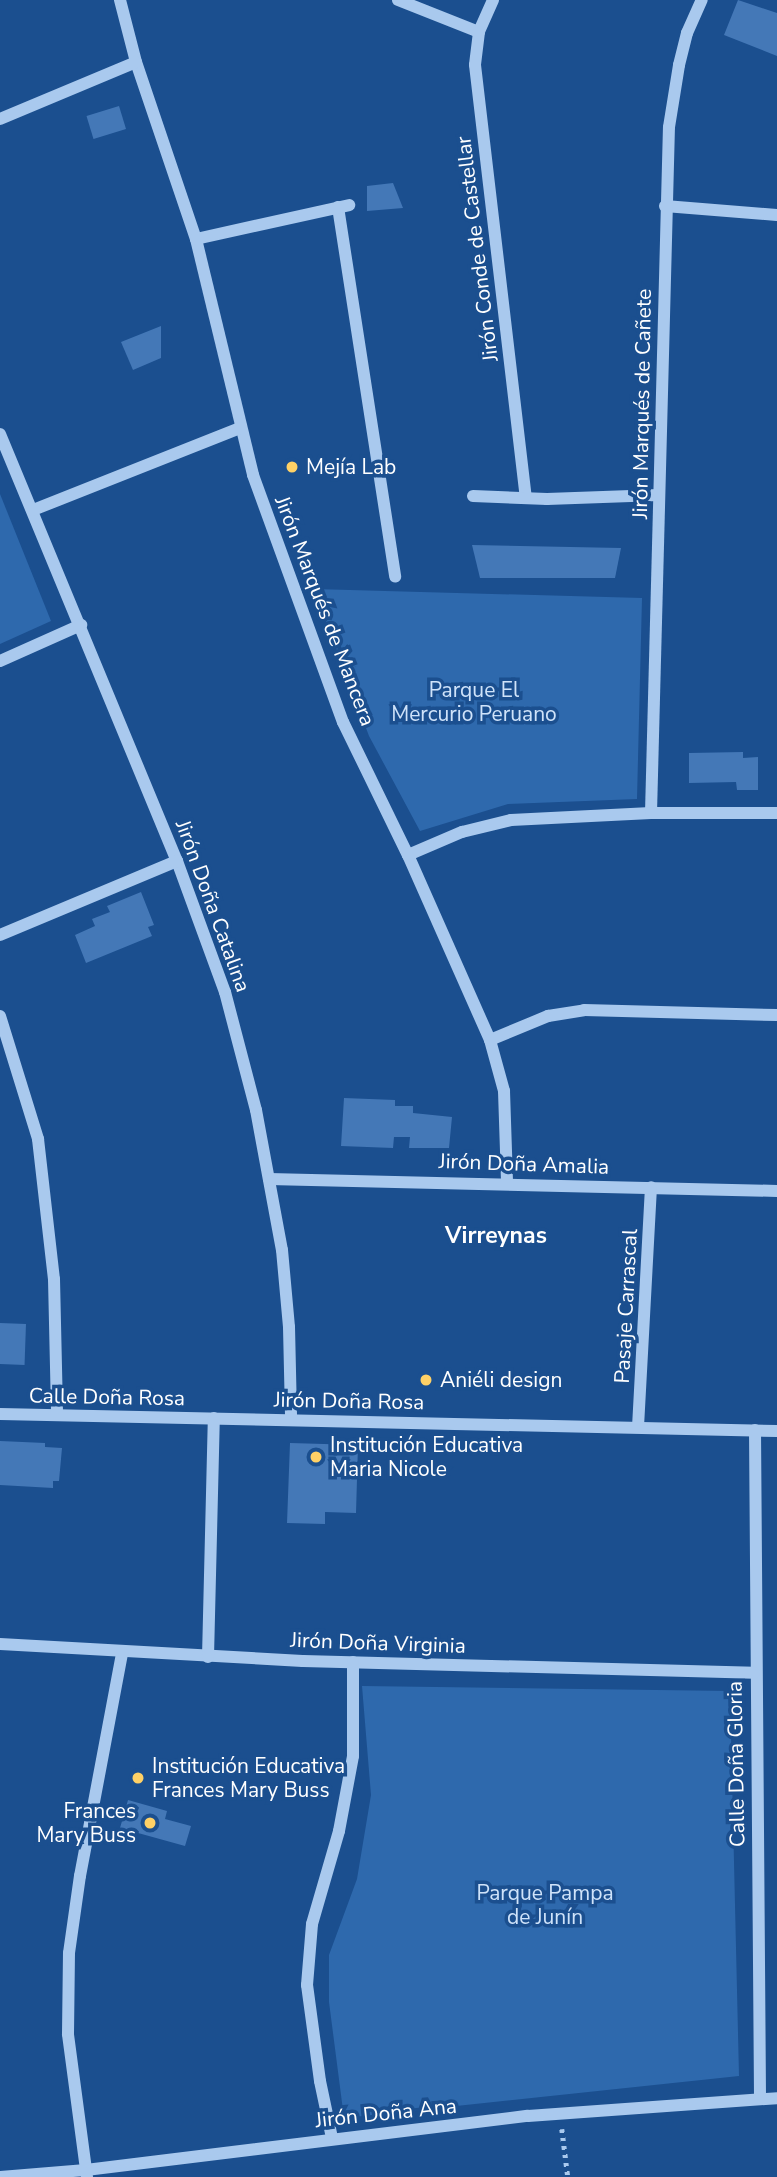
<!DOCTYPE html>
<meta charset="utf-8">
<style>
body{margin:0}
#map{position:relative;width:777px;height:2177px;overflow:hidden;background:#1b4f8f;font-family:"Nunito Sans",sans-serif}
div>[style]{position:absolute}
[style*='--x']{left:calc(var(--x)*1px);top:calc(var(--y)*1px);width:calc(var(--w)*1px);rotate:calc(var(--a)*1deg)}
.green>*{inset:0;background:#2e69ad}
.building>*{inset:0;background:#4478b7;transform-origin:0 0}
.path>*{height:4.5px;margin-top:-2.25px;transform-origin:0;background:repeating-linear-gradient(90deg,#a9c9ee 0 3.5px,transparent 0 8.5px)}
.minor>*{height:12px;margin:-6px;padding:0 6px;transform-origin:6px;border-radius:6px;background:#a9c9ee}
.dots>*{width:19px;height:19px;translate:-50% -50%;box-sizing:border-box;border:4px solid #1b4f8f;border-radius:50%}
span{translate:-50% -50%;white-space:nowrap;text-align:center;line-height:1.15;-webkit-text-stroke:7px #1b4f8f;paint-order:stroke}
.street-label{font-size:21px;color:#fff}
.poi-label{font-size:21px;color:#fff}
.left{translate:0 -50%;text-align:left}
.right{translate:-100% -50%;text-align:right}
.park-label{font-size:21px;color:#cfe3fa}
.neighbourhood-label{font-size:23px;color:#fff;font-weight:700}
</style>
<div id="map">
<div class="green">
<div style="clip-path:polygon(0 494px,51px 621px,0 644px)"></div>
<div style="clip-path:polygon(314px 589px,642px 598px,637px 799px,508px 804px,420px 831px,369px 736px)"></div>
<div style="clip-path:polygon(362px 1686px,730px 1691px,739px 2076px,344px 2118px,329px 2002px,329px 1955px,357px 1879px,371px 1795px)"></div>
</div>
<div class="building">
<div style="clip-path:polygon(738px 0,777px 13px,777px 56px,724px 35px)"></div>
<div style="left:119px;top:106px;width:24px;height:34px;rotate:73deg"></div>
<div style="clip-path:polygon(393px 183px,403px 208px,367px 211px,367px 186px)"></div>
<div style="clip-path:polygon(161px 326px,161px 358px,133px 370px,121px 342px)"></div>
<div style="clip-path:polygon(472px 545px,621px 548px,615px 578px,480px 578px)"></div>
<div style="clip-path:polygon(743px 752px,743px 758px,758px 757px,758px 790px,737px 790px,736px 782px,689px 783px,689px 753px)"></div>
<div style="clip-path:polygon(141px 892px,154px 925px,148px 927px,152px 936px,86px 963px,75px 935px,95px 926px,92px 919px,110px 912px,107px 906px)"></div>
<div style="clip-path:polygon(344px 1098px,395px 1100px,395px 1106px,413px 1106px,413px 1113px,452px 1117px,449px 1148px,409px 1148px,410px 1137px,394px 1137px,393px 1148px,341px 1146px)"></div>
<div style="left:0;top:1323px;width:26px;height:41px;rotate:2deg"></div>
<div style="clip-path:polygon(0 1441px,45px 1443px,45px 1447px,62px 1448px,59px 1481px,53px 1481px,53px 1488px,0 1485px)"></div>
<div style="clip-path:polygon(290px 1443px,358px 1445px,356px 1513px,325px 1512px,325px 1524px,287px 1523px)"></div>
<div style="clip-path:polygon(128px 1800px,167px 1811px,165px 1819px,191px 1826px,185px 1846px,120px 1828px)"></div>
</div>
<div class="path">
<div style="--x:562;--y:2129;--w:48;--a:82.9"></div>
</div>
<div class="minor">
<div style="--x:120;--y:0;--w:64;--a:75.5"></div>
<div style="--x:136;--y:62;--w:187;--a:71.3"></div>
<div style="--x:196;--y:239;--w:243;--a:76.4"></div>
<div style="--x:253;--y:475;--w:263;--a:70"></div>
<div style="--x:343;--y:722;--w:148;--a:64"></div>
<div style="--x:408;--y:855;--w:202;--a:66.1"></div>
<div style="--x:490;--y:1040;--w:53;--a:74.6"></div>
<div style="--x:504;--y:1091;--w:91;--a:88.1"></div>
<div style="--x:398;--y:0;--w:87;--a:21.6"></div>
<div style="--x:493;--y:0;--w:35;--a:114"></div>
<div style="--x:479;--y:32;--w:33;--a:97"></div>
<div style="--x:475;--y:65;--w:434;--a:83.3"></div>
<div style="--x:0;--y:119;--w:147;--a:-22.7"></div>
<div style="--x:665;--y:206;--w:112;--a:4.6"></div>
<div style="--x:338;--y:207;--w:374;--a:81.2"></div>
<div style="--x:196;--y:239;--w:157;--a:-12.5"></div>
<div style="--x:0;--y:434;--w:462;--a:67.5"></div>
<div style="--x:177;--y:861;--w:140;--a:69.9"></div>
<div style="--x:225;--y:992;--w:122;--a:75.3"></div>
<div style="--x:256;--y:1110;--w:142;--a:79.5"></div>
<div style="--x:282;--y:1250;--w:77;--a:84.8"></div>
<div style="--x:289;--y:1327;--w:91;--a:88.7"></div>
<div style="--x:473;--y:496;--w:74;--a:2.3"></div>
<div style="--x:547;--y:499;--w:112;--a:-2"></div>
<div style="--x:33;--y:510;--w:223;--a:-21.6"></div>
<div style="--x:0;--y:661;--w:89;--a:-24"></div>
<div style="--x:651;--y:813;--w:686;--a:-88.5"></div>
<div style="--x:669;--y:127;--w:63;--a:-80.8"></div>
<div style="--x:679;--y:65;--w:33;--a:-76"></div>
<div style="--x:687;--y:33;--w:36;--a:-66"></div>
<div style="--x:408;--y:855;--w:59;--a:-23.1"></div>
<div style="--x:462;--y:832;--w:50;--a:-13.8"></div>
<div style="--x:511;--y:820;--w:140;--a:-2.9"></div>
<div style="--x:651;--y:813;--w:126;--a:0"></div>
<div style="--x:0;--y:935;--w:192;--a:-22.7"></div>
<div style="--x:0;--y:1016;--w:129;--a:72.8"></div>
<div style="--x:38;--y:1139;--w:141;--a:83.5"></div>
<div style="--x:54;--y:1279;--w:136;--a:88.7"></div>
<div style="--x:490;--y:1040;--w:63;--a:-22.5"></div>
<div style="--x:548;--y:1016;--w:36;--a:-9"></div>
<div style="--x:584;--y:1010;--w:193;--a:1.5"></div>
<div style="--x:269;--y:1179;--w:508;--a:1.35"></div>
<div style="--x:0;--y:1414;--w:777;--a:1.25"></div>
<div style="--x:638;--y:1427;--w:240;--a:-86.9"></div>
<div style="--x:755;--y:1430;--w:667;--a:89.57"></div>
<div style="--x:0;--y:1644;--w:303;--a:3.2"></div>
<div style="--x:303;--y:1661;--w:451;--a:1.5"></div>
<div style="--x:208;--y:1657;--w:239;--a:-88.6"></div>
<div style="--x:332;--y:2138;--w:58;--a:-101.9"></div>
<div style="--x:320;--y:2081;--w:97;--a:-97.7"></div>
<div style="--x:307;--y:1985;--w:61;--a:-85.3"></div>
<div style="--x:312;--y:1924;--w:97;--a:-73.8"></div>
<div style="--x:339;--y:1831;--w:76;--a:-79.4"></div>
<div style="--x:353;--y:1756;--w:94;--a:-90"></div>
<div style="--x:0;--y:2177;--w:86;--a:-4.7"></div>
<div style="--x:86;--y:2170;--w:445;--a:-7"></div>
<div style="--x:528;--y:2116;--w:250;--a:-4.1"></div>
<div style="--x:87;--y:2177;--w:144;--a:-97.6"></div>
<div style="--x:68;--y:2034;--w:81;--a:-89.3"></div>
<div style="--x:69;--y:1953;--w:78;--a:-81.9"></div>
<div style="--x:80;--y:1876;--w:227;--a:-79.3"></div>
</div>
<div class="dots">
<div style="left:292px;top:467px;background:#ffd166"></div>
<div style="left:426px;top:1380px;background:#ffd166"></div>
<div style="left:316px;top:1457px;background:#ffd166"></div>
<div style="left:138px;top:1778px;background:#ffd166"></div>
<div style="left:150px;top:1823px;background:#ffd166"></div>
</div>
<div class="street-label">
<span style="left:477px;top:249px;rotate:-97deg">Jirón Conde de Castellar</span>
<span style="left:642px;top:404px;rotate:-89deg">Jirón Marqués de Cañete</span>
<span style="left:325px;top:611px;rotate:69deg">Jirón Marqués de Mancera</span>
<span style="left:213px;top:906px;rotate:70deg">Jirón Doña Catalina</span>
<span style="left:524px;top:1164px;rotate:2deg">Jirón Doña Amalia</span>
<span style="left:626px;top:1306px;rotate:-87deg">Pasaje Carrascal</span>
<span style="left:107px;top:1397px;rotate:1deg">Calle Doña Rosa</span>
<span style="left:349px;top:1401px;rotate:1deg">Jirón Doña Rosa</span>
<span style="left:378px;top:1643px;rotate:2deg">Jirón Doña Virginia</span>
<span style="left:736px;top:1764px;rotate:-91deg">Calle Doña Gloria</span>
<span style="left:386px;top:2113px;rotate:-6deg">Jirón Doña Ana</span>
</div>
<div class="poi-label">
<span class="left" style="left:306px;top:467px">Mejía Lab</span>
<span class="left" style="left:440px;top:1380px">Aniéli design</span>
<span class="left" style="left:330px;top:1457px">Institución Educativa<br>Maria Nicole</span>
<span class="left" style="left:152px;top:1778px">Institución Educativa<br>Frances Mary Buss</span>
<span class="right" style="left:136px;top:1823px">Frances<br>Mary Buss</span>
</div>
<div class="park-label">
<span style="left:474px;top:702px">Parque El<br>Mercurio Peruano</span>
<span style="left:545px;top:1905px">Parque Pampa<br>de Junín</span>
</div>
<div class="neighbourhood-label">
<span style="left:496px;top:1236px">Virreynas</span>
</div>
</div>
